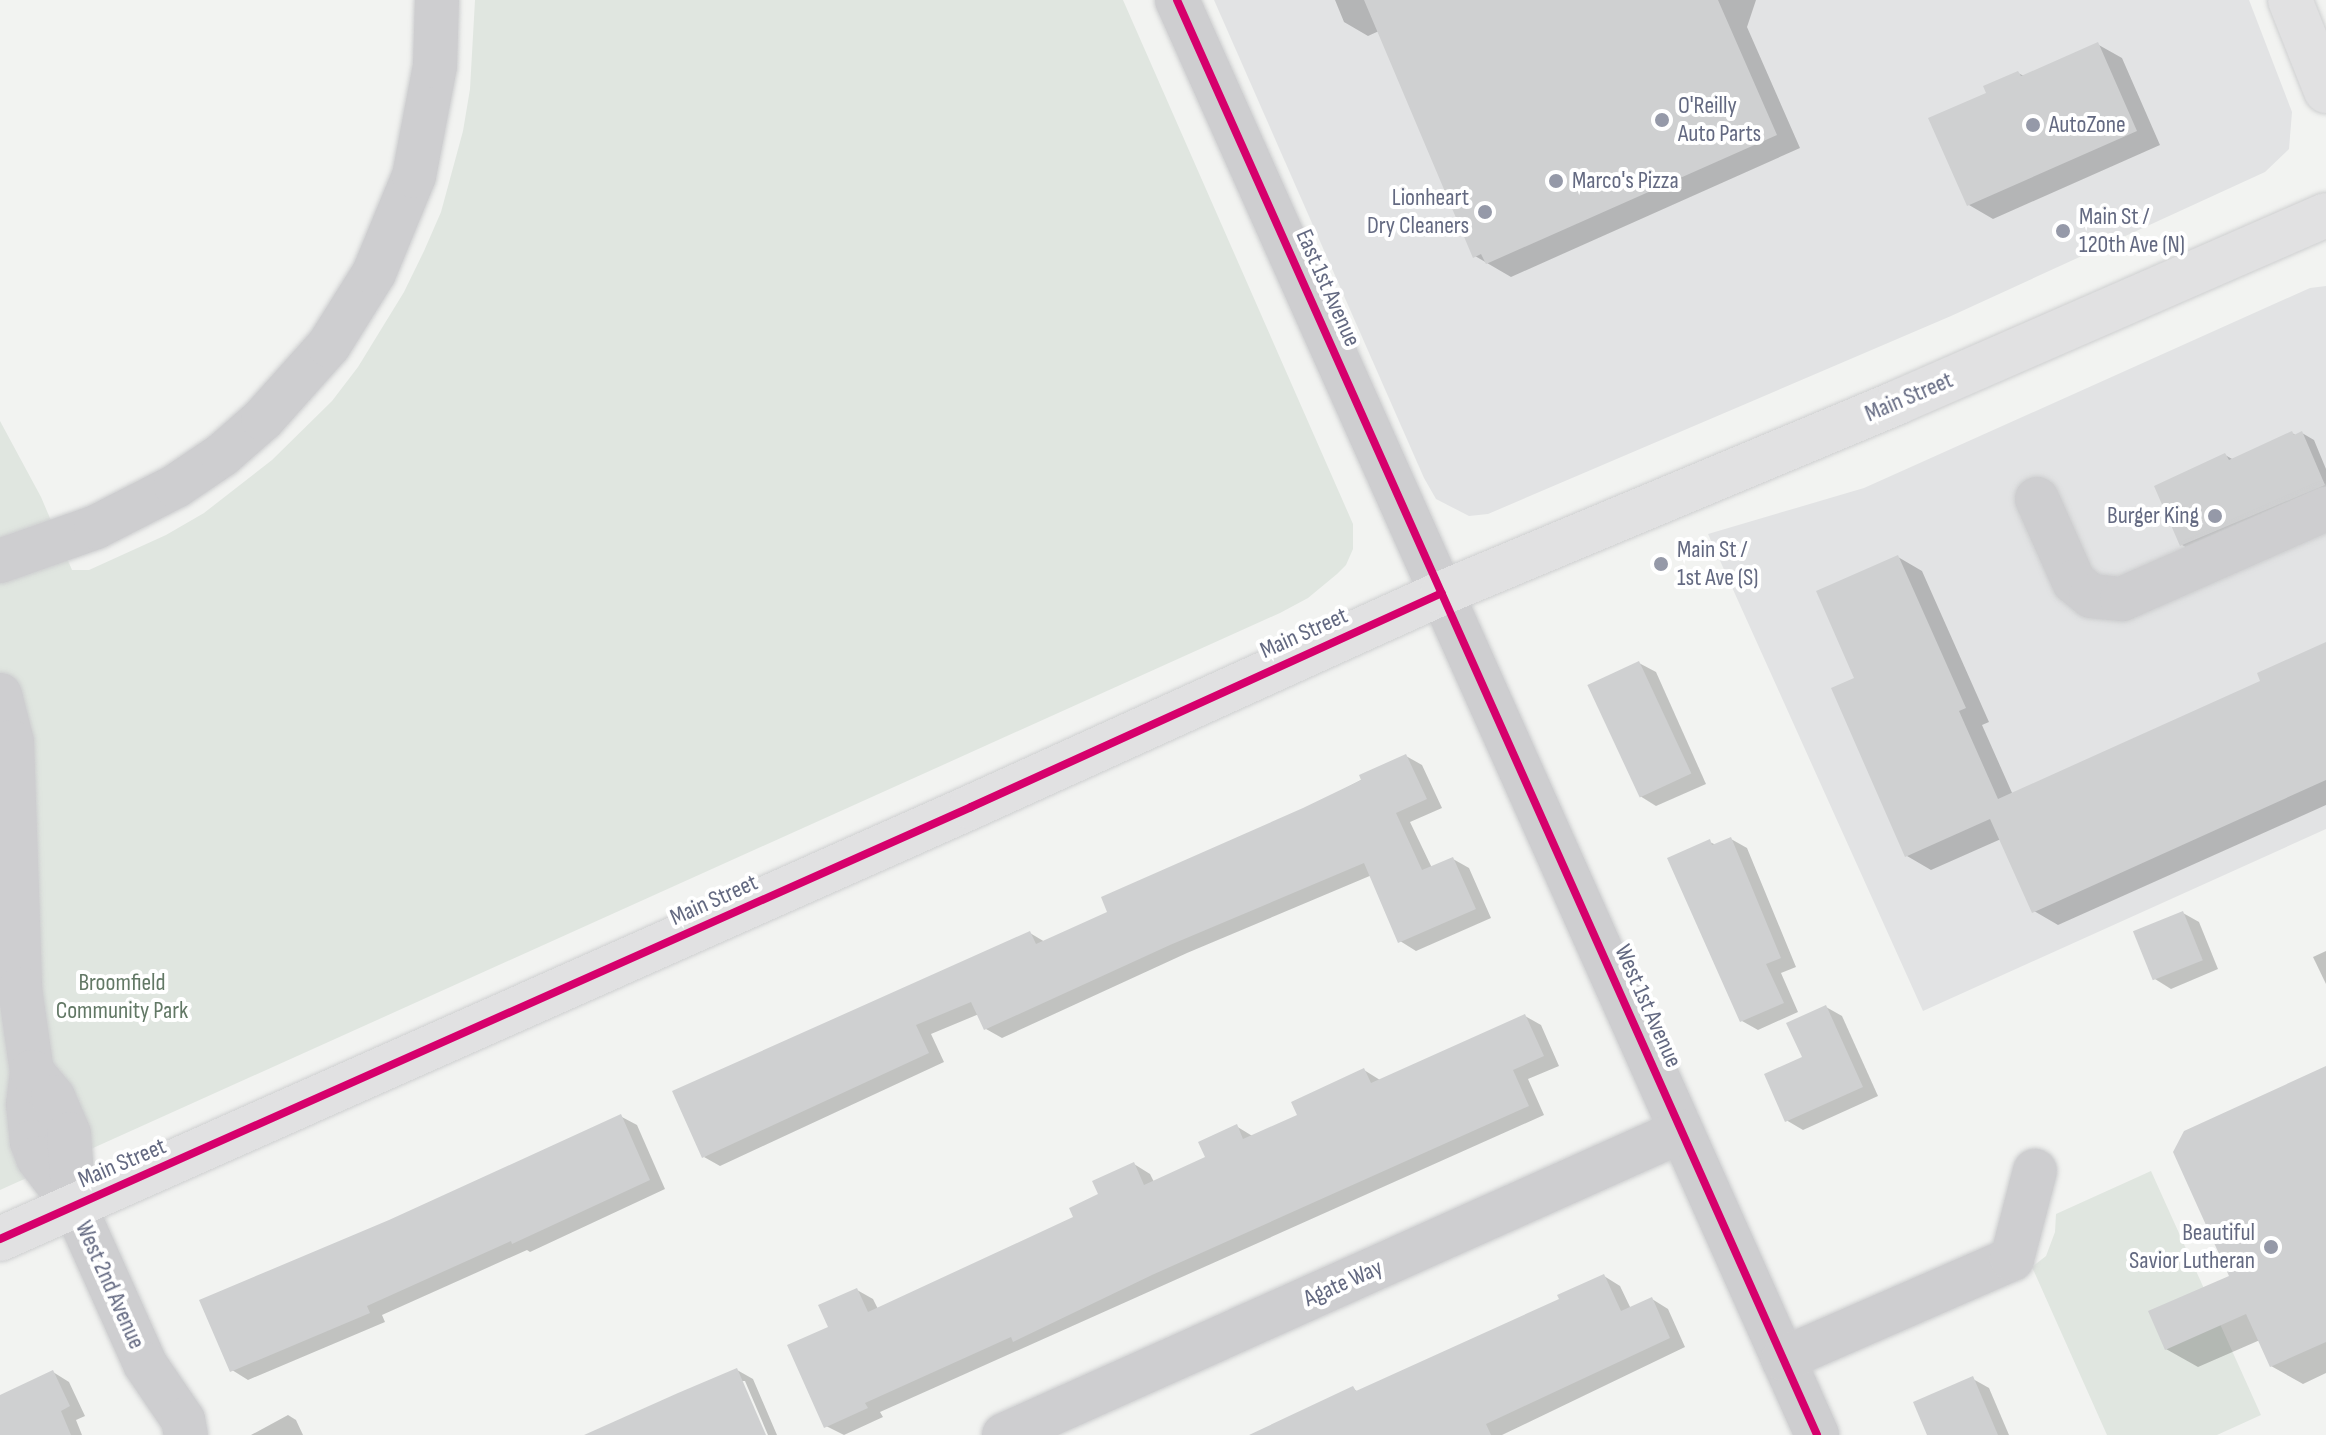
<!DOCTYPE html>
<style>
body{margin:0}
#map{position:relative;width:2326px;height:1435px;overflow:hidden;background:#f2f3f1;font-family:"Sofia Sans Condensed",sans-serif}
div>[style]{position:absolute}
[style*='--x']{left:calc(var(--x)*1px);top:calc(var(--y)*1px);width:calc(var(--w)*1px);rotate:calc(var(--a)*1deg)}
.built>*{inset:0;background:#e2e3e4}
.green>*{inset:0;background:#e0e6e0}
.shadow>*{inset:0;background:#0003}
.building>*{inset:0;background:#cfd0d1;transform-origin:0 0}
.roads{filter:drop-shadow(0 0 2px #cecfd0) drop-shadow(0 0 2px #cecfd0)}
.minor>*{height:44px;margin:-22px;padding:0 22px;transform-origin:22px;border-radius:22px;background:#ceced0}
.major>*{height:44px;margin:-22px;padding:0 22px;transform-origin:22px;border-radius:22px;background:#e1e1e2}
.cycleway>*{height:8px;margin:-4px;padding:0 4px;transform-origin:4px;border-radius:4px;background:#d6006c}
.dots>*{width:22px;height:22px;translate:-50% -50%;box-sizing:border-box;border:4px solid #fff;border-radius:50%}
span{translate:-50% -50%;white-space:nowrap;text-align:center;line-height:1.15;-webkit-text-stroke:8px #fff;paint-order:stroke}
.poi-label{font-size:24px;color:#636981}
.left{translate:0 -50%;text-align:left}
.right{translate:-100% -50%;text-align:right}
.street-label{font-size:24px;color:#636981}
.park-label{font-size:24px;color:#627865}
</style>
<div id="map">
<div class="built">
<div style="clip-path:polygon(1214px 0,2249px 0,2292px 112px,2289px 149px,2265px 172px,1951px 316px,1488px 514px,1469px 516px,1436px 499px,1424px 478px)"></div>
<div style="clip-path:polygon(2326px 286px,2326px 829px,1923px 1011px,1708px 534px,1864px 488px,2310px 288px)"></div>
</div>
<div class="green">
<div style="clip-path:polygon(475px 0,1123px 0,1353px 524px,1353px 549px,1346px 565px,1337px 574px,1308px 598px,1280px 613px,0 1190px,0 421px,41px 497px,72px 570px,89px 570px,166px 535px,204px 513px,272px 460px,332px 401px,358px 367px,404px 292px,424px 251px,441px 212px,463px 131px,470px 89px)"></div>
<div style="clip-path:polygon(2151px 1171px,2261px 1415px,2217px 1435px,2107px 1435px,2032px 1267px,2046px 1256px,2055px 1232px,2056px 1214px)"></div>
</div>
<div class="shadow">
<div style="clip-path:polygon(1335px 0,1756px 0,1747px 27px,1800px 148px,1511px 277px,1475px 256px,1379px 31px,1368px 36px,1344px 22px)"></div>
<div style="clip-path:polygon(2097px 44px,2122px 58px,2160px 145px,1993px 219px,1969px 205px,1988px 94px,2018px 73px,2024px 76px)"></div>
<div style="clip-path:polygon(2292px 433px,2297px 436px,2302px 433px,2314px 440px,2326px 469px,2326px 495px,2193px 551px,2182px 545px,2225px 455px,2234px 460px)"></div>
<div style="clip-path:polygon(1898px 557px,1922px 571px,1989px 722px,1982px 725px,2013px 795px,2263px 682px,2326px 644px,2326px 805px,2058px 925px,2034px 911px,2001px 839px,1931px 870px,1907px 856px,1856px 679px)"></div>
<div style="clip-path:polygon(1639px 663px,1656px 672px,1706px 784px,1656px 806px,1640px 796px)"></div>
<div style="clip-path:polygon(1406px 756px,1422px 765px,1442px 808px,1410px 822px,1432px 868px,1453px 859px,1469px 868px,1491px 918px,1416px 951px,1400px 941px,1372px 875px,1187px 953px,1002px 1038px,986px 1029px,979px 1014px,931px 1034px,944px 1062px,720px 1166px,704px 1157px,1030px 933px,1045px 942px,1110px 913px)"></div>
<div style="clip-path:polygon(1731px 839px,1747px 848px,1796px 967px,1781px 973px,1798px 1012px,1758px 1030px,1742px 1021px,1710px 842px,1716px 845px)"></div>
<div style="clip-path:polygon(2183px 913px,2199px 922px,2218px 969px,2171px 989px,2155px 979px)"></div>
<div style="clip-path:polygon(2326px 951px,2326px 984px,2313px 957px)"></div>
<div style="clip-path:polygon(1826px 1007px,1842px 1016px,1878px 1096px,1803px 1130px,1786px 1120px,1804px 1058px)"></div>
<div style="clip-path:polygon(1525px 1016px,1541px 1025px,1559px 1066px,1528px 1079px,1544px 1115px,880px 1412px,883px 1417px,844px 1435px,826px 1426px,830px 1328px,857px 1290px,873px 1299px,878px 1309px,1076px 1218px,1134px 1164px,1150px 1174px,1154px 1182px,1208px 1158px,1236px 1126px,1254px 1137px,1300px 1116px,1364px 1070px,1380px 1080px)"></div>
<div style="clip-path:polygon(2326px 1068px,2326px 1373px,2303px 1384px,2271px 1366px,2260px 1340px,2198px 1367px,2166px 1349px,2232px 1277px)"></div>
<div style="clip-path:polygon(620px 1116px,637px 1125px,665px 1189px,530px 1252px,527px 1250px,382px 1315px,385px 1322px,248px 1380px,232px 1370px)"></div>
<div style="clip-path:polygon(1604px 1276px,1620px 1286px,1631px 1309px,1652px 1299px,1668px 1309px,1685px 1347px,1502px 1435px,1253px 1435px,1353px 1389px,1359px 1392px,1562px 1300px)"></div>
<div style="clip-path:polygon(737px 1370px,753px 1379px,777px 1435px,768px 1435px,745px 1381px,741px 1381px,764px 1435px,593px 1435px)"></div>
<div style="clip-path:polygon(53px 1372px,69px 1382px,85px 1416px,76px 1420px,82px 1435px,0 1435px,0 1396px)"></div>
<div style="clip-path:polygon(1973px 1379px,1989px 1388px,2009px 1435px,1929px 1435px)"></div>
<div style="clip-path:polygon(288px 1415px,296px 1420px,303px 1435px,251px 1435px)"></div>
</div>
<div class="building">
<div style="clip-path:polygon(1364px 0,1718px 0,1777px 135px,1486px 264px,1481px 254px,1473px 258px)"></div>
<div style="clip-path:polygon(2098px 42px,2137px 131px,1967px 206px,1928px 118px,1986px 93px,1983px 86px,2018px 71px,2021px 76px)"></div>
<div style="clip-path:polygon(2292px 431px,2294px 435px,2302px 431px,2325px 485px,2180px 546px,2154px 486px,2225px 453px,2229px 460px)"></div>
<div style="clip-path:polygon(1898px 555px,1966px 708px,1959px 711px,1998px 799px,2260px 681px,2257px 673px,2326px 642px,2326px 780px,2032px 913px,1990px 819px,1905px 857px,1831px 688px,1854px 678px,1816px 591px)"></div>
<div style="left:1639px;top:661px;width:124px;height:57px;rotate:65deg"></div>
<div style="clip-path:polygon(1406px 754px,1427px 799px,1396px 813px,1422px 870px,1453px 857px,1476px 909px,1398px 943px,1364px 863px,1170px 945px,984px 1030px,971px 1002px,916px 1025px,929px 1053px,702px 1158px,672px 1091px,1030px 931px,1036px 944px,1107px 912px,1101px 897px,1303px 808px,1361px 780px,1359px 775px)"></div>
<div style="clip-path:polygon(1731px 837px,1781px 958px,1766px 964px,1784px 1003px,1740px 1022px,1667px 858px,1710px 839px,1712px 845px)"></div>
<div style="left:2183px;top:911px;width:53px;height:54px;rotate:68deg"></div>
<div style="clip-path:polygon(1826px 1005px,1863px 1087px,1785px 1122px,1764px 1074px,1802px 1057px,1786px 1023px)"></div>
<div style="clip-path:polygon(1525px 1014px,1544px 1056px,1513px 1070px,1529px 1106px,1152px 1275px,1013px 1342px,1011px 1337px,865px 1403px,868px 1408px,824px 1428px,787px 1345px,828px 1327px,818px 1305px,857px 1288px,868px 1312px,1073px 1217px,1069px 1208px,1098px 1194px,1092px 1181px,1134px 1162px,1144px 1185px,1205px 1157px,1198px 1142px,1237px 1124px,1243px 1139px,1297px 1115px,1291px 1102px,1364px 1068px,1371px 1083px)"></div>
<div style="clip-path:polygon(2326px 1066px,2326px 1342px,2270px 1367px,2246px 1314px,2165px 1350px,2148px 1311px,2229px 1276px,2173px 1152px,2184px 1131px)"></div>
<div style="clip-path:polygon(621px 1114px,650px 1180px,512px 1244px,511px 1241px,367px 1306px,370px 1313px,230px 1372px,199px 1300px,389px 1220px)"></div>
<div style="clip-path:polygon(1604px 1274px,1621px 1311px,1652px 1297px,1670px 1338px,1486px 1424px,1491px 1435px,1249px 1435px,1353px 1386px,1356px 1391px,1559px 1299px,1557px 1295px)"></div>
<div style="clip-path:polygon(737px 1368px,766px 1435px,584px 1435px,678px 1393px)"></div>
<div style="clip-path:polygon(53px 1370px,70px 1406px,61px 1411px,71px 1435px,0 1435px,0 1395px)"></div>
<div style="clip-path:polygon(1973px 1376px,1998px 1435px,1927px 1435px,1913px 1402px)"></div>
</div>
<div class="roads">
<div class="minor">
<div style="--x:1177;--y:0;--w:1571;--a:65.96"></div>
<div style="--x:2037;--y:499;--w:91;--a:66"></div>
<div style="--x:2074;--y:582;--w:22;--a:39"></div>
<div style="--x:2091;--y:596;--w:31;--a:6"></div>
<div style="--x:2122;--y:599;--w:223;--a:-23.8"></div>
<div style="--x:0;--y:561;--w:102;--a:-19.5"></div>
<div style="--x:96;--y:527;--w:90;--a:-27.1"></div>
<div style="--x:176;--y:486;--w:55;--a:-34"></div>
<div style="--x:222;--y:455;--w:55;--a:-41.3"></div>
<div style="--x:263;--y:419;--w:99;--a:-48.3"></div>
<div style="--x:329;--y:345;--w:85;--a:-58"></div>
<div style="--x:374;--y:273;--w:105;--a:-67.6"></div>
<div style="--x:414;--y:176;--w:112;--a:-79.2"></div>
<div style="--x:435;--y:66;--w:66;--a:-88.3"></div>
<div style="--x:0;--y:695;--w:49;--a:75.7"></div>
<div style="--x:12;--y:742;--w:247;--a:88.1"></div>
<div style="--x:20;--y:989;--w:84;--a:81.8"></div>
<div style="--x:32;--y:1072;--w:33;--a:97"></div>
<div style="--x:28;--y:1105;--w:37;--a:84"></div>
<div style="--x:32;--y:1142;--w:17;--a:69"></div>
<div style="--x:38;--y:1158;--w:59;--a:52.5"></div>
<div style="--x:74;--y:1205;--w:174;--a:65.9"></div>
<div style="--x:145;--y:1364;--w:68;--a:55.8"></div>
<div style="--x:183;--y:1420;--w:15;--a:79"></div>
<div style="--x:32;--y:1072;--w:33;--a:50"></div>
<div style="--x:53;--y:1097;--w:40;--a:66.6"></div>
<div style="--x:69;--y:1134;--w:71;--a:86"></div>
<div style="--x:1783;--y:1359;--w:250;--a:-23.6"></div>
<div style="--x:2012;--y:1259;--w:91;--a:-75.4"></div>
<div style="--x:1004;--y:1435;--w:742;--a:-24.18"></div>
</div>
<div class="major">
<div style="--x:2290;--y:0;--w:98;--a:68.4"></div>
<div style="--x:0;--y:1239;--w:1063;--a:-23.98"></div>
<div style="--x:971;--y:807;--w:517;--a:-24.43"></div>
<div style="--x:1442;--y:593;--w:494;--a:-22.7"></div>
<div style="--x:1898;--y:402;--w:467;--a:-23.6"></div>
</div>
</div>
<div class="cycleway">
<div style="--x:1177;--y:0;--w:1571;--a:65.96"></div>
<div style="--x:0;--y:1239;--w:1063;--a:-23.98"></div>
<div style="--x:971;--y:807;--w:517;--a:-24.43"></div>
</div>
<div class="dots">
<div style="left:1662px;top:120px;background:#9599a8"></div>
<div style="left:2033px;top:125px;background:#9599a8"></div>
<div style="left:1556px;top:181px;background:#9599a8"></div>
<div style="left:1485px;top:212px;background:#9599a8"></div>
<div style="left:2063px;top:231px;background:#9599a8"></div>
<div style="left:2215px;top:516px;background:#9599a8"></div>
<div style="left:1661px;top:564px;background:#9599a8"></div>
<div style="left:2271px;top:1247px;background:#9599a8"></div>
</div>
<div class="poi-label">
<span class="left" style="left:1678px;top:120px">O'Reilly<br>Auto Parts</span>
<span class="left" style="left:2049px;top:125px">AutoZone</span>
<span class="left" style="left:1572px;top:181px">Marco's Pizza</span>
<span class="right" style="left:1469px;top:212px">Lionheart<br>Dry Cleaners</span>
<span class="left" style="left:2079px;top:231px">Main St /<br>120th Ave (N)</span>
<span class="right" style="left:2199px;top:516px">Burger King</span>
<span class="left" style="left:1677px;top:564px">Main St /<br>1st Ave (S)</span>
<span class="right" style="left:2255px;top:1247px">Beautiful<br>Savior Lutheran</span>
</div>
<div class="street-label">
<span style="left:1328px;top:288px;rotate:66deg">East 1st Avenue</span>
<span style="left:1909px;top:397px;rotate:-23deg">Main Street</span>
<span style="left:1304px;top:633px;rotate:-24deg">Main Street</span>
<span style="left:714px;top:900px;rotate:-24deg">Main Street</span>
<span style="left:1648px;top:1006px;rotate:66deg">West 1st Avenue</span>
<span style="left:122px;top:1163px;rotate:-23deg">Main Street</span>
<span style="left:1343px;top:1283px;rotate:-24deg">Agate Way</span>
<span style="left:110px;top:1285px;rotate:66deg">West 2nd Avenue</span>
</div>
<div class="park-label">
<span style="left:122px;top:997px">Broomfield<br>Community Park</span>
</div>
</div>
